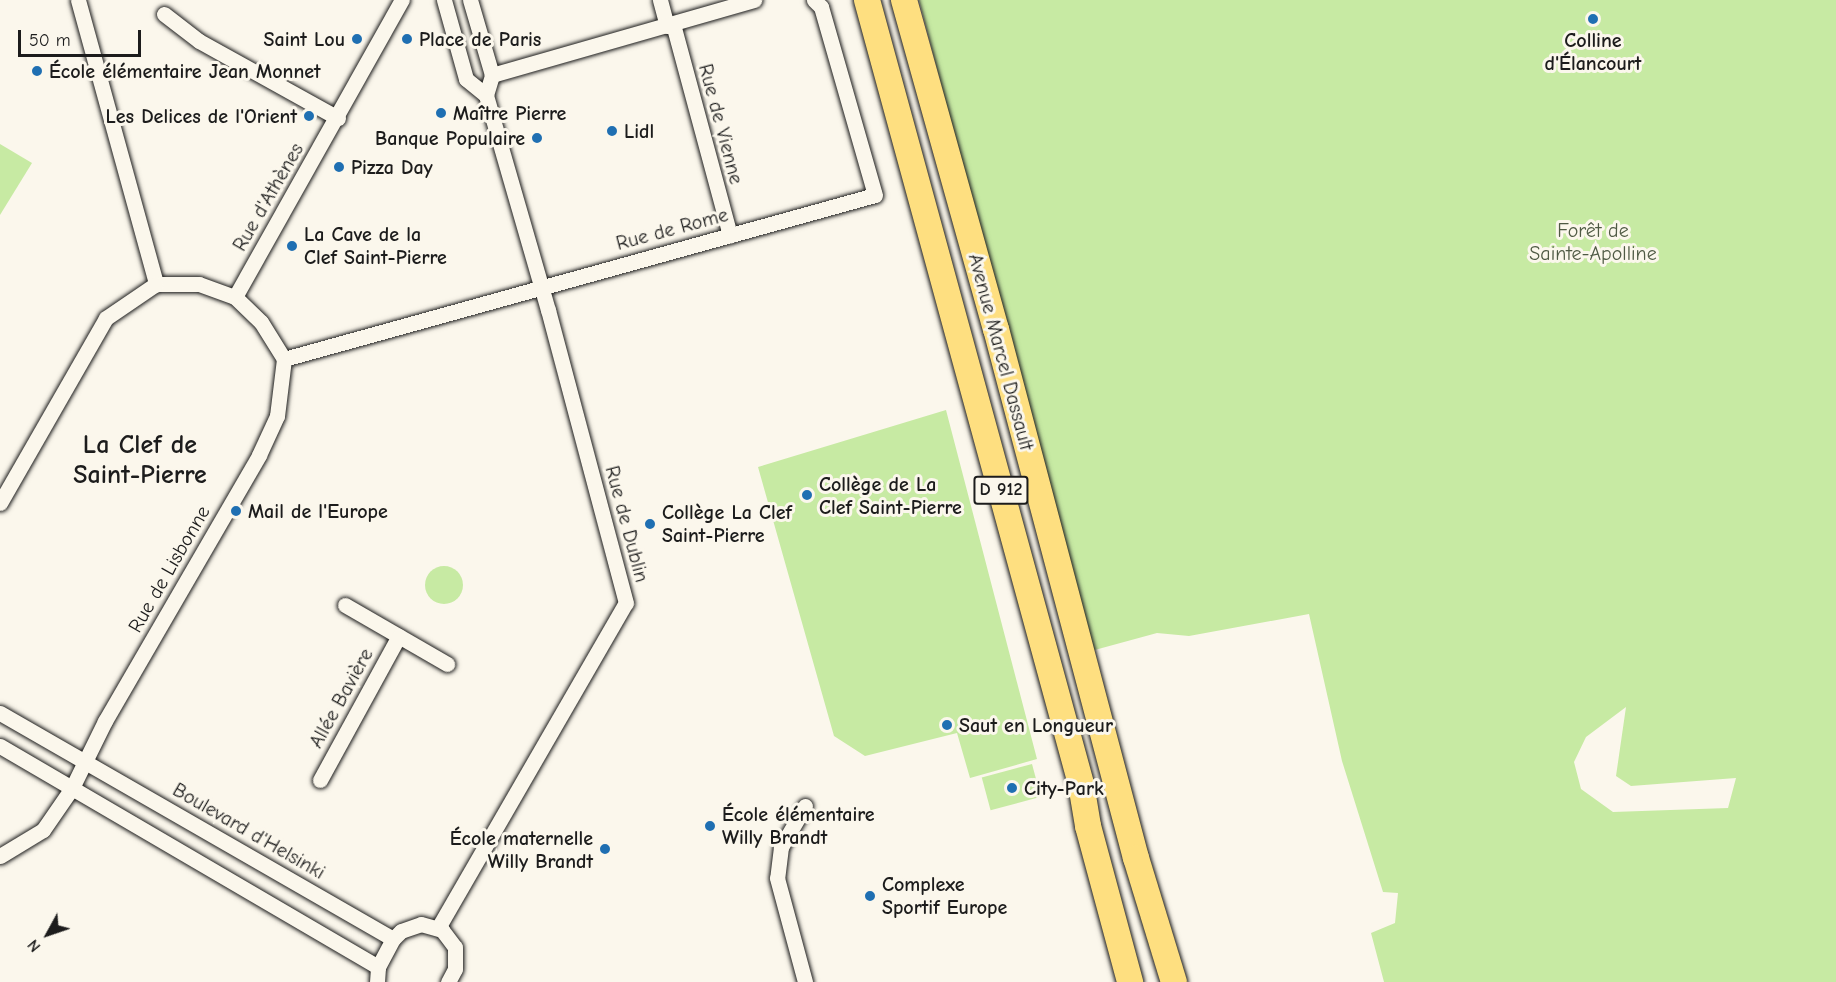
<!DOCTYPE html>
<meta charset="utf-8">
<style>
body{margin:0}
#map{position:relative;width:1836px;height:982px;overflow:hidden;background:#fbf7ec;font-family:"Comic Neue",sans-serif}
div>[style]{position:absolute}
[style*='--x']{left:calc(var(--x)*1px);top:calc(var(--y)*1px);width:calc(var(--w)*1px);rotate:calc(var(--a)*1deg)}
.green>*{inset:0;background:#c7eaa3;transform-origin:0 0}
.round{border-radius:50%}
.roads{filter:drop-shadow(0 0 2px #1c1c1c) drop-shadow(0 0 2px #1c1c1c)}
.street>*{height:15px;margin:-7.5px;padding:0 7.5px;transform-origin:7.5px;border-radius:7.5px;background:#fbf7ec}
.primary>*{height:26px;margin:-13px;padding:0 13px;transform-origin:13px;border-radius:13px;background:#fedf80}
.dots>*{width:16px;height:16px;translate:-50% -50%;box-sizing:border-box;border:3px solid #fbf7ec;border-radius:50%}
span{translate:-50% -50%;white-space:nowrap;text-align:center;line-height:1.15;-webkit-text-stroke:6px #fbf7ec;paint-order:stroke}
.shield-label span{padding:2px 4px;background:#fbf7ec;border:2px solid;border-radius:4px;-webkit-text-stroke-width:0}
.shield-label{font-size:18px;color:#1c1c1c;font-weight:700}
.poi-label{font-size:20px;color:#1c1c1c;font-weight:700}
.right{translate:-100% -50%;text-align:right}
.left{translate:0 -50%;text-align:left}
.street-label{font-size:20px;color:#1c1c1c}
.park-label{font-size:20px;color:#4f5a44}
.district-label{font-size:26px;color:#1c1c1c;font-weight:700}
.north{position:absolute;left:18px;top:904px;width:60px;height:60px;-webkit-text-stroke:4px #fbf7ec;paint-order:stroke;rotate:230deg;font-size:16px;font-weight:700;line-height:24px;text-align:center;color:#1c1c1c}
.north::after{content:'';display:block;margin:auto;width:21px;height:27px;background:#1c1c1c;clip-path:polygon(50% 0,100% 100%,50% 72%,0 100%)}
.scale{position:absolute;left:18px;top:30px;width:123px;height:27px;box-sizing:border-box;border:3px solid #1c1c1c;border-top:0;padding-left:8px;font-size:18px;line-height:21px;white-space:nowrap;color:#1c1c1c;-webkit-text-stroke:4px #fbf7ec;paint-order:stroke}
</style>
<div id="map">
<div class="green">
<div style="clip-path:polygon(evenodd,919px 0,1836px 0,1836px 982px,1384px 982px,1371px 933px,1395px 923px,1398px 893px,1383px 892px,1342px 761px,1309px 614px,1189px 636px,1157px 633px,1091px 651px,919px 0,1626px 707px,1616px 776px,1631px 786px,1736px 778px,1728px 808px,1613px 812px,1581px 789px,1574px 762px,1586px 737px,1626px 707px)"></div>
<div style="clip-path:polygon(0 144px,32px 163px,0 215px)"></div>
<div style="clip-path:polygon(946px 410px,1037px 759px,970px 778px,957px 733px,865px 756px,834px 736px,758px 467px)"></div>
<div class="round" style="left:425px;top:566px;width:38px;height:38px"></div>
<div style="left:1032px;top:764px;width:34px;height:52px;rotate:75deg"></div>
</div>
<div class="roads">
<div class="street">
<div style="--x:78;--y:0;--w:295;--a:74.6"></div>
<div style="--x:444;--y:0;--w:82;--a:74.4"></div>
<div style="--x:466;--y:79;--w:26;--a:39"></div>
<div style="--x:486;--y:95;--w:21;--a:-73"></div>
<div style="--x:492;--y:75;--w:78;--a:-106.3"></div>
<div style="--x:660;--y:0;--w:27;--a:75"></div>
<div style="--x:164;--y:14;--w:44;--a:37.6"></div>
<div style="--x:199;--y:41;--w:159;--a:29"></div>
<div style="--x:673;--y:24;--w:219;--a:74.9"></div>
<div style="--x:492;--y:75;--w:273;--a:-16"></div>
<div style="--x:156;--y:284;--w:43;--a:0"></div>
<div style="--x:199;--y:284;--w:38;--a:20"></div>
<div style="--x:235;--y:297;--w:36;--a:44"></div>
<div style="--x:261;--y:322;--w:44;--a:58.1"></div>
<div style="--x:235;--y:297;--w:341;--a:-60.7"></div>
<div style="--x:284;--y:359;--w:613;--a:-15.51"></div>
<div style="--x:875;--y:195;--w:196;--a:-106"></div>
<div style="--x:821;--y:7;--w:10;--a:-135"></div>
<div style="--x:0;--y:503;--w:213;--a:-60.2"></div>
<div style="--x:106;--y:318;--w:60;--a:-34.2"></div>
<div style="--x:345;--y:605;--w:118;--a:30"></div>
<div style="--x:0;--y:713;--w:453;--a:29.9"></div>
<div style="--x:0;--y:746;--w:438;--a:30.3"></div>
<div style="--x:320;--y:780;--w:164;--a:-61.3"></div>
<div style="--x:805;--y:806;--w:48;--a:120.3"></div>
<div style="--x:781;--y:847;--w:31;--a:97"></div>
<div style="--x:777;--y:878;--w:108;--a:74.9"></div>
<div style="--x:0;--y:856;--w:50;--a:-31.2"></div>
<div style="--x:43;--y:830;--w:51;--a:-55.4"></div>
<div style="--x:72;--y:788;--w:75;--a:-63.8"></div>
<div style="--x:105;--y:721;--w:307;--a:-59.9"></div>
<div style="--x:259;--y:455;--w:43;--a:-65.2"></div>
<div style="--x:277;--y:416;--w:57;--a:-83"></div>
<div style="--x:438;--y:928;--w:375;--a:-60"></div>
<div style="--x:626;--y:603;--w:303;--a:-104.9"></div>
<div style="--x:548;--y:310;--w:224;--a:-106.1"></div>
<div style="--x:377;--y:982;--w:15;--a:-86"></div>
<div style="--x:378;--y:967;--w:32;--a:-62"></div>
<div style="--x:393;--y:939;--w:11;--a:-45"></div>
<div style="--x:401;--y:931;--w:21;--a:-19"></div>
<div style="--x:421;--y:924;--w:22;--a:16"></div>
<div style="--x:442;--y:930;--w:21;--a:53"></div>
<div style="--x:455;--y:947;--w:22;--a:90"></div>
<div style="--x:455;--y:969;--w:15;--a:118"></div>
</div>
<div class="primary">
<div style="--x:867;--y:0;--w:813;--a:74.73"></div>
<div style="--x:1081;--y:784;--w:43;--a:80.5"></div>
<div style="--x:1088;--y:826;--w:162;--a:74.9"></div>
<div style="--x:904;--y:0;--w:342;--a:74.4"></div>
<div style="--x:996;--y:329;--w:547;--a:75.18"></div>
<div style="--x:1136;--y:858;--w:130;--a:73"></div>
</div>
</div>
<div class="dots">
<div style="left:1593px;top:19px;background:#1f6fb2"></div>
<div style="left:357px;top:39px;background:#1f6fb2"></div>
<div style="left:407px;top:39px;background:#1f6fb2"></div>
<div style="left:37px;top:71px;background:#1f6fb2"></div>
<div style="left:441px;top:113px;background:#1f6fb2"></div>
<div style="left:309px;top:116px;background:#1f6fb2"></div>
<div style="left:612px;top:131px;background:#1f6fb2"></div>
<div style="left:537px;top:138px;background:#1f6fb2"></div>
<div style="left:339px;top:167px;background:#1f6fb2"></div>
<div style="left:292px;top:246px;background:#1f6fb2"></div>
<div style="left:807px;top:495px;background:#1f6fb2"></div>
<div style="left:236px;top:511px;background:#1f6fb2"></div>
<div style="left:650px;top:524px;background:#1f6fb2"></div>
<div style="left:947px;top:725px;background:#1f6fb2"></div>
<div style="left:1012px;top:788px;background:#1f6fb2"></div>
<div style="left:710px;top:826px;background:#1f6fb2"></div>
<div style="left:605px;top:849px;background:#1f6fb2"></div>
<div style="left:870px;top:896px;background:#1f6fb2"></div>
</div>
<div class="shield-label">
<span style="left:1001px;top:490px">D 912</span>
</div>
<div class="poi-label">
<span class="right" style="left:345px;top:39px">Saint Lou</span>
<span class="left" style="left:419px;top:39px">Place de Paris</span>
<span style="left:1593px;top:52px">Colline<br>d'Élancourt</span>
<span class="left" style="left:49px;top:71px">École élémentaire Jean Monnet</span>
<span class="left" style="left:453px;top:113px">Maître Pierre</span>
<span class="right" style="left:297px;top:116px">Les Delices de l'Orient</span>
<span class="left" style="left:624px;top:131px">Lidl</span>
<span class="right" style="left:525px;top:138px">Banque Populaire</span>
<span class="left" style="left:351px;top:167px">Pizza Day</span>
<span class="left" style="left:304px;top:246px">La Cave de la<br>Clef Saint-Pierre</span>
<span class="left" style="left:819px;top:496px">Collège de La<br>Clef Saint-Pierre</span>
<span class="left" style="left:248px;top:511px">Mail de l'Europe</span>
<span class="left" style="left:662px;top:524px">Collège La Clef<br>Saint-Pierre</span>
<span class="left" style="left:959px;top:725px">Saut en Longueur</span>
<span class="left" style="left:1024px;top:788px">City-Park</span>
<span class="left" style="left:722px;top:826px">École élémentaire<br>Willy Brandt</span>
<span class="right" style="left:593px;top:850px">École maternelle<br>Willy Brandt</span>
<span class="left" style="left:882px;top:896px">Complexe<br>Sportif Europe</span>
</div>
<div class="street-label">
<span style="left:721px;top:124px;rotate:75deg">Rue de Vienne</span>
<span style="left:268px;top:197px;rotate:-60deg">Rue d'Athènes</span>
<span style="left:672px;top:229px;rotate:-15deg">Rue de Rome</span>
<span style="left:1001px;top:352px;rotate:75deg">Avenue Marcel Dassault</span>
<span style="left:627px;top:524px;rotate:75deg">Rue de Dublin</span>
<span style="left:169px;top:569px;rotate:-60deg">Rue de Lisbonne</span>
<span style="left:341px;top:698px;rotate:-61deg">Allée Bavière</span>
<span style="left:249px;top:831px;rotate:30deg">Boulevard d'Helsinki</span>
</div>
<div class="park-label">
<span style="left:1593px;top:242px">Forêt de<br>Sainte-Apolline</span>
</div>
<div class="district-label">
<span style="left:140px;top:461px">La Clef de<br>Saint-Pierre</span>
</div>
<div class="north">N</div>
<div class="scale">50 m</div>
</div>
